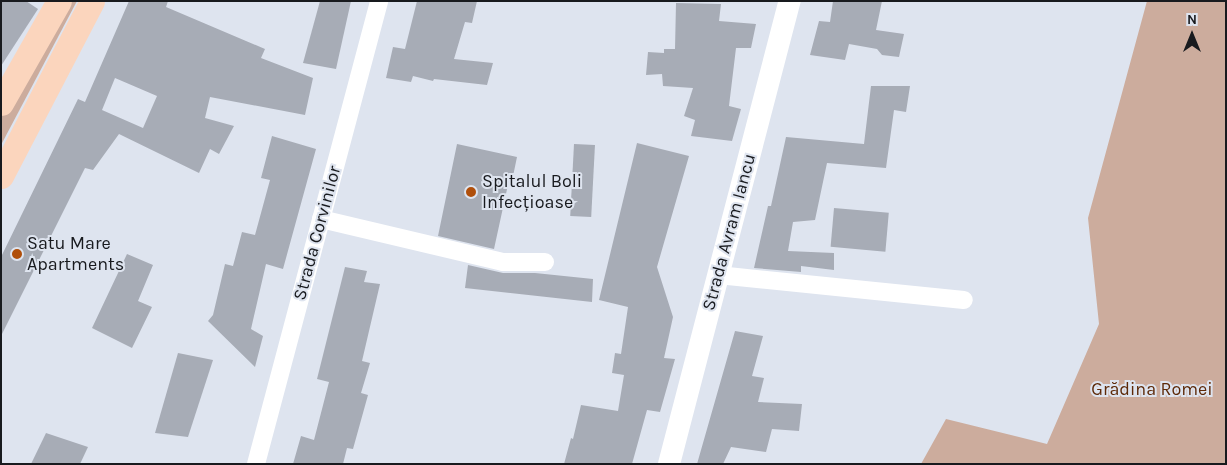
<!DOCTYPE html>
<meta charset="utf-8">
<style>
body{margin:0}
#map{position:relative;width:1227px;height:465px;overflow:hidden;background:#dee4ef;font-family:Karla,sans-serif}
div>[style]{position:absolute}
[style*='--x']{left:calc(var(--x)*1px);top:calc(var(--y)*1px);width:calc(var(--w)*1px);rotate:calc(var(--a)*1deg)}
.green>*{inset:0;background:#ccac9d}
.building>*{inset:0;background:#a7acb6;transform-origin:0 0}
.minor>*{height:18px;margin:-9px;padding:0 9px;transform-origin:9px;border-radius:9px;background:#fff}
.tertiary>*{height:22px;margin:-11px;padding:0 11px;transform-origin:11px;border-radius:11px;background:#fff}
.secondary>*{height:25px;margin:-12.5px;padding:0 12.5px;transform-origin:12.5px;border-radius:12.5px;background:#fbd5bd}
.dots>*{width:14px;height:14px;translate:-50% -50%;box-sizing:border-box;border:2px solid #dee4ef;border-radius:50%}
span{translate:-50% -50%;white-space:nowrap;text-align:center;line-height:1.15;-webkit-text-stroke:4px #dee4ef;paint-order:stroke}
.poi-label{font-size:18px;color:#181a1e}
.left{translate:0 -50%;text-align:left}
.street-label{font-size:18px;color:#181a1e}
.park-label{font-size:18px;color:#5d2908}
.frame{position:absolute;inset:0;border:2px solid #181a1e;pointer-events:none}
.north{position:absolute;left:1167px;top:10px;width:50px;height:50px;-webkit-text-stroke:4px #dee4ef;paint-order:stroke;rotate:0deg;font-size:14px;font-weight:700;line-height:20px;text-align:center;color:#181a1e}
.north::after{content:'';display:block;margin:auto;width:18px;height:22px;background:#181a1e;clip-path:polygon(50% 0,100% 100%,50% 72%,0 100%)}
</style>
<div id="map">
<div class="green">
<div style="clip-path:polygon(72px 1px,77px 1px,1px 145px,1px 116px)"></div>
<div style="clip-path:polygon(1147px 1px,1226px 1px,1226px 464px,921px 464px,946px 419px,1047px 444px,1099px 324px,1088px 218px)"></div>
</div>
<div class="building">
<div style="clip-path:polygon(1px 1px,26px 1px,38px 9px,1px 66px)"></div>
<div style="clip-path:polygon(evenodd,129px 1px,168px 1px,166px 7px,265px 49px,261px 58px,313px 78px,305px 115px,210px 97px,205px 118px,234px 126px,219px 154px,210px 149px,199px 173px,119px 134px,93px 170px,85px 168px,1px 336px,1px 257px,78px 99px,85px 102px,129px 1px,115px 78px,157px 96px,143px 128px,102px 110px,115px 78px)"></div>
<div style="clip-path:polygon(320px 1px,351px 1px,336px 69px,303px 63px)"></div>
<div style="clip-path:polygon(417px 1px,477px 1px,472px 23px,465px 22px,454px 59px,493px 63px,487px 85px,434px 79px,433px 81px,413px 76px,411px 82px,386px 78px,393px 47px,405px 49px)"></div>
<div style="clip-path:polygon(833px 1px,882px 1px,876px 30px,904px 34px,899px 57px,882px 55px,877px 49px,849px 44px,845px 60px,810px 55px,819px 21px,830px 22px)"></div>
<div style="clip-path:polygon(676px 3px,721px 4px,719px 21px,756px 24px,751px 48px,736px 48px,729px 106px,741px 109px,732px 141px,691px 136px,695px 120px,684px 116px,693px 88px,663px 86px,662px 74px,646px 75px,648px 52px,664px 53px,664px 49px,675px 49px)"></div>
<div style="clip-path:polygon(871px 86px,910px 86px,906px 112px,894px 110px,886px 168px,827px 163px,815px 220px,793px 222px,788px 251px,834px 253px,834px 270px,801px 266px,801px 272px,754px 268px,768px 206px,771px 206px,786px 137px,864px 144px)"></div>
<div style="clip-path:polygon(272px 136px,316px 149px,283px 269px,266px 264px,251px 329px,263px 336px,255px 367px,208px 321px,213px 315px,225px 264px,233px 266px,242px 232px,255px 235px,270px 180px,261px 178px)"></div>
<div style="clip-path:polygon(637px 143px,689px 156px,657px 267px,673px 317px,664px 358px,675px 359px,660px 412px,647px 410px,632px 464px,564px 464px,571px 438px,573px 439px,581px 405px,618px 411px,624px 375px,612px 373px,615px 353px,621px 354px,628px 307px,599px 300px)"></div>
<div style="clip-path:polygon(457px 144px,517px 157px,512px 181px,509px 180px,494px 249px,438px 236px)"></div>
<div style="left:574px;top:144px;width:21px;height:72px;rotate:3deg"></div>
<div style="left:834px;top:208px;width:55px;height:39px;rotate:5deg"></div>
<div style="clip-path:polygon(127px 254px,153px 265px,138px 301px,152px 307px,132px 348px,92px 328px)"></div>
<div style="clip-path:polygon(468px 265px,503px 273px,535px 273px,593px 279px,592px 302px,465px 288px)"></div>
<div style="clip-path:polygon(345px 267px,367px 271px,364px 282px,380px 284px,362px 361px,370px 363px,361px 393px,368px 395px,353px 449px,347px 448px,343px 464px,293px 464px,301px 436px,314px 440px,329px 382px,317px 379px)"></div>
<div style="clip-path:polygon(735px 331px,763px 336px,752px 376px,764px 378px,758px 402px,802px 404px,799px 431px,772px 429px,766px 452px,731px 447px,723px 464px,697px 464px)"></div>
<div style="clip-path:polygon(178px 353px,213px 360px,188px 437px,155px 433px)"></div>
<div style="clip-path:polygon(46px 433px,88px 447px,80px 464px,31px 464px)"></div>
</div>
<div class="minor">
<div style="--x:321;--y:219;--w:187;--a:13.3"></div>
<div style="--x:503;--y:262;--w:42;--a:0"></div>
<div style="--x:718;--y:275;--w:247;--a:5.8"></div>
<div style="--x:256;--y:464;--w:479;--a:-75.1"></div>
</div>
<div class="tertiary">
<div style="--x:669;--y:464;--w:479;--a:-75.4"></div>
</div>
<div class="secondary">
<div style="--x:1;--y:103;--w:117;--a:-60.4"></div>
<div style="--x:1;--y:176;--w:197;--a:-62.5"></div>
</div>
<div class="dots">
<div style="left:471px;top:192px;background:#b04f0b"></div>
<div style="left:17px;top:254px;background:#b04f0b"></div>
</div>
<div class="poi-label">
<span class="left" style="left:482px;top:192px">Spitalul Boli<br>Infecțioase</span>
<span class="left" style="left:27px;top:254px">Satu Mare<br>Apartments</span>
</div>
<div class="street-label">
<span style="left:729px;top:232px;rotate:-75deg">Strada Avram Iancu</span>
<span style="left:317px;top:233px;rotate:-75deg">Strada Corvinilor</span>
</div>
<div class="park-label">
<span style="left:1152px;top:389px">Grădina Romei</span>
</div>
<div class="frame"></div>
<div class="north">N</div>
</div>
